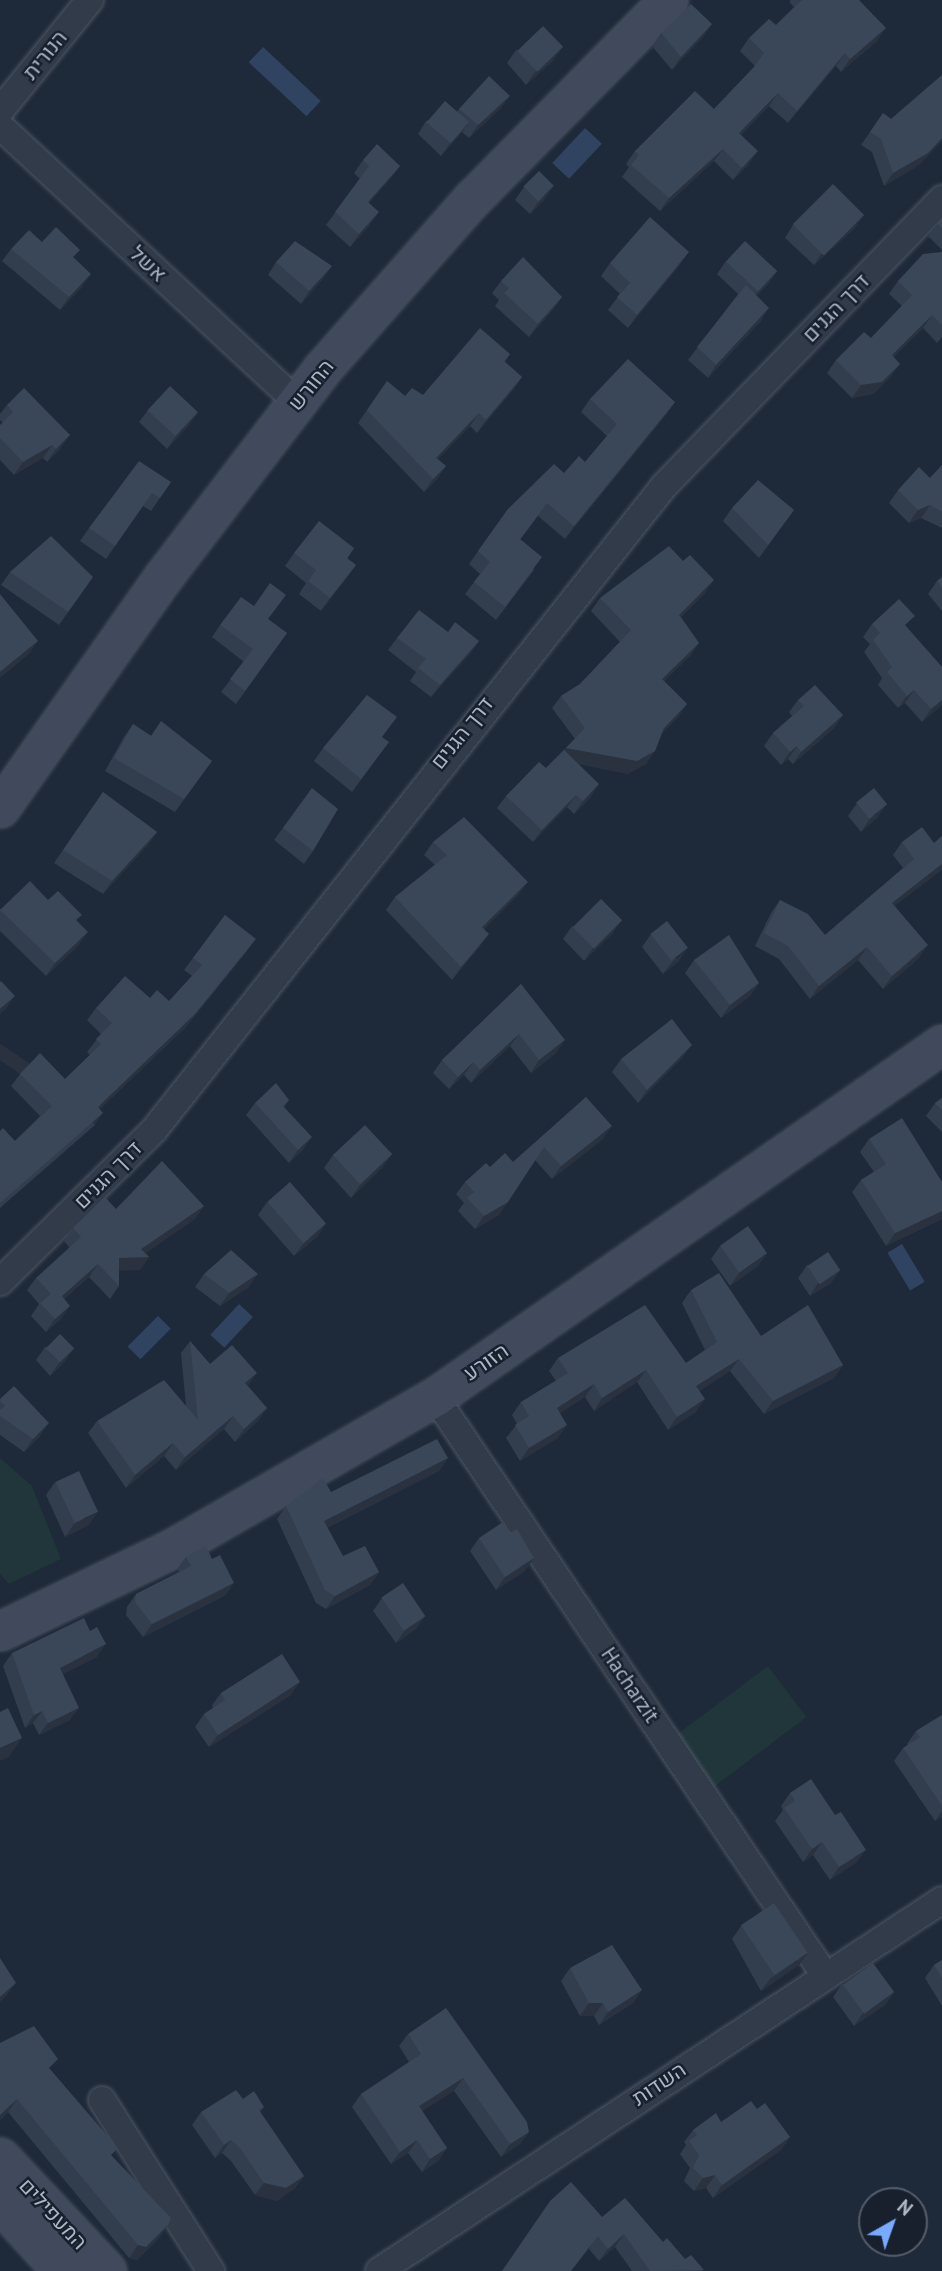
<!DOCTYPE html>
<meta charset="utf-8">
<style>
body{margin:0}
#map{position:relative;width:942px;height:2271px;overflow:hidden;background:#1e2939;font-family:"PT Sans",Heebo,sans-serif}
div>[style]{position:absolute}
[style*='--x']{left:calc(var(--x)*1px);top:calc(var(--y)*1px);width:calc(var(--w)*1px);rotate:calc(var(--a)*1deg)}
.green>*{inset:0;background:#20363a;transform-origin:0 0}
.water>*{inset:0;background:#304461;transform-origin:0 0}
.roads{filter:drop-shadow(0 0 2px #4d5664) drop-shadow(0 0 2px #4d5664)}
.street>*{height:26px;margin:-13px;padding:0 13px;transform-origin:13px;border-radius:13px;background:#323b49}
.secondary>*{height:37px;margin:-18.5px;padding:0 18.5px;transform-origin:18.5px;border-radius:18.5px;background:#404a5c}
.wall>*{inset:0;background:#323d4d}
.shaded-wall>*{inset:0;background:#29323e;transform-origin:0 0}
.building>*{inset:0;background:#3a4759;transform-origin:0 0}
span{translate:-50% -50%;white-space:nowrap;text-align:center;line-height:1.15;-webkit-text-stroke:5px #18202d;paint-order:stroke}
.street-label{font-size:21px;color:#acb6c6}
.north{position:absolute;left:858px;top:2187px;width:70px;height:70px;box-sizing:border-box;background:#18202d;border:2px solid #535c6a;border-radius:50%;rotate:40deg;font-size:19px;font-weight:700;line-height:28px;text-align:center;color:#acb6c6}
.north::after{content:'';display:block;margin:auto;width:24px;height:32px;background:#78aaff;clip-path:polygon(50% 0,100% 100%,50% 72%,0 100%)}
</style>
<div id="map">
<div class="green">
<div style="clip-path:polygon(0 1458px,32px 1486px,61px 1559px,9px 1584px,0 1574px)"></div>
<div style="left:768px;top:1666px;width:64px;height:118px;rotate:53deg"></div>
</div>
<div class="water">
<div style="left:263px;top:47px;width:79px;height:21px;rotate:43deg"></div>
<div style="left:585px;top:128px;width:23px;height:48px;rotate:43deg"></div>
<div style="left:902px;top:1244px;width:44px;height:17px;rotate:59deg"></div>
<div style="left:239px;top:1304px;width:19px;height:42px;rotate:43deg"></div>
<div style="left:158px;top:1316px;width:18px;height:43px;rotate:45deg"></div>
</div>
<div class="roads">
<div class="street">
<div style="--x:0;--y:111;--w:143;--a:-51"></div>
<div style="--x:0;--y:126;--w:405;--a:42.9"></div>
<div style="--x:0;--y:1282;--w:216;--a:-44.6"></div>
<div style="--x:154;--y:1130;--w:821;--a:-51.62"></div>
<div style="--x:664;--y:486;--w:400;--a:-45.9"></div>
<div style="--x:435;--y:1397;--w:696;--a:56.01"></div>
<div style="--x:102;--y:2100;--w:203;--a:57.5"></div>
<div style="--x:379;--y:2271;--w:674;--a:-33.38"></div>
</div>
<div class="secondary">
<div style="--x:0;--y:808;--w:283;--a:-54.8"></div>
<div style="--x:163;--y:577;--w:262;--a:-52.6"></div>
<div style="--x:322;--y:369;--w:228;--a:-48.6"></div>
<div style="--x:473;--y:198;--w:278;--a:-45.4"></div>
<div style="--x:0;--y:1631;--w:192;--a:-25.6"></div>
<div style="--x:173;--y:1548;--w:302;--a:-30"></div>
<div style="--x:435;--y:1397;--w:618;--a:-34.85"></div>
<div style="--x:0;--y:2157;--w:156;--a:46.8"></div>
<div style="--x:0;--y:2203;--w:92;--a:47.6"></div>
</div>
</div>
<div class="wall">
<div style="clip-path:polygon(790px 0,859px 0,877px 41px,841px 72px,836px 66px,788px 123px,769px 106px,741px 135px,749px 164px,733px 180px,714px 161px,660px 211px,622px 177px,629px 167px,626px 164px,635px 151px,714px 109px,755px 66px,740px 51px,749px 38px,776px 25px,794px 7px,790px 3px)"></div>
<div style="clip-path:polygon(712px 24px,703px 37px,672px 70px,652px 46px,661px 33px)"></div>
<div style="clip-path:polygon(516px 50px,554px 60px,526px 85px,507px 63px)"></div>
<div style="clip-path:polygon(942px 75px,942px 141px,919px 165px,884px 186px,872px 152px,861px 145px,883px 113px,891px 119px)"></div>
<div style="clip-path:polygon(501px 108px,469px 138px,462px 132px,441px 156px,418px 134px,426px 121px,457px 112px,459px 109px)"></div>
<div style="clip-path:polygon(363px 160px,400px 166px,391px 178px,369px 203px,370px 225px,350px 247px,326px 225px,360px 179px,354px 173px)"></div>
<div style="clip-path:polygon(524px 187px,545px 199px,530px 214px,515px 200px)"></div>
<div style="clip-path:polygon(942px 218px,942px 250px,928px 236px)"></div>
<div style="clip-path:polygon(793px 225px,855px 228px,814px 265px,785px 238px)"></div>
<div style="clip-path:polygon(42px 242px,74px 258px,82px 287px,60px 310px,2px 261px,11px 249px)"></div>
<div style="clip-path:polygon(942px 252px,942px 337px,937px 343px,923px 328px,893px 357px,900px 364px,891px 376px,873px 394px,852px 398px,827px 373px,836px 360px,871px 338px,902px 306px,889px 294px,898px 281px)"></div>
<div style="clip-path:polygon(726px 261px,777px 271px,768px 284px,757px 296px,761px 321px,708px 378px,688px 360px,738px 294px,717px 274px)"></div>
<div style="clip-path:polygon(276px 262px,332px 266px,323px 279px,301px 304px,268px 275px)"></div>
<div style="clip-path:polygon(610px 263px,680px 265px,628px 328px,608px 310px,620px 294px,601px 276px)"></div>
<div style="clip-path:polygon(501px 281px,562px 297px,553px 310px,529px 337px,495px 306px,499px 300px,492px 293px)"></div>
<div style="clip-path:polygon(510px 354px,505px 362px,522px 377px,513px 390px,477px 433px,470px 426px,438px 459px,446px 466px,437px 479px,424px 492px,358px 423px,387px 381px,405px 396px,423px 395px)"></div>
<div style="clip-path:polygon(590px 399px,675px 402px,666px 415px,565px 539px,538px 516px,520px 540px,534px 570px,496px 620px,465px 594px,480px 574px,469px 564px,508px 509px,564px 473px,585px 462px,607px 436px,581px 412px)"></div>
<div style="clip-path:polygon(7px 405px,61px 448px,47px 462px,43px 458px,14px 475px,0 460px,0 425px,3px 423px,0 420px,0 414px)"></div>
<div style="clip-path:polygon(148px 410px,198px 412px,189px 425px,167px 449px,139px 422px)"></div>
<div style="clip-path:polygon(942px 465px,942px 528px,921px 518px,909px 523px,889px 503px,898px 490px,930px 478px)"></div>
<div style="clip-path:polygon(171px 482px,151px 511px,143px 506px,106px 559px,80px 541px,89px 528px)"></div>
<div style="clip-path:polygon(732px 508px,794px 510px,759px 558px,723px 521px)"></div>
<div style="clip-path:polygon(354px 548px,347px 559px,356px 565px,321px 611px,299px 594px,306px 583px,285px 566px,294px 553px)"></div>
<div style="clip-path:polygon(10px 572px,93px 577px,59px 625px,1px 585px)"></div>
<div style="clip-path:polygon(942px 577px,942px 611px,928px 594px,937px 581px)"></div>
<div style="clip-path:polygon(705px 593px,681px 617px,699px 643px,690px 656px,664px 681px,687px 704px,678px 717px,661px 734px,655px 751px,646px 764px,628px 774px,579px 764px,591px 797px,574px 814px,567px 807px,533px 842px,497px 808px,506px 796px,546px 768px,575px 739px,552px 708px,561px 696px,580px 684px,620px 642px,591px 611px,600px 598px)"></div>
<div style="clip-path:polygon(269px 620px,287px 633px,236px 704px,221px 692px,244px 662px,212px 637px,220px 625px)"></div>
<div style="clip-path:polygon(872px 624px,907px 628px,942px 667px,942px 705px,922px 722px,905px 703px,898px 708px,878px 685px,882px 678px,864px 652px,870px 644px,863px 637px)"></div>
<div style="clip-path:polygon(448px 632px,479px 641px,470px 654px,431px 697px,410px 681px,416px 672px,388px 650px,397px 638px)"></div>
<div style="clip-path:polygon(798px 700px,843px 715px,834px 728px,793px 764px,788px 759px,781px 765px,764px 746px,773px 733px,792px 716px,789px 712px)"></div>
<div style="clip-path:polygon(133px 724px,150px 735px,212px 761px,175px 812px,105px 771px,124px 737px)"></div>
<div style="clip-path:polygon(382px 738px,389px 742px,352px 792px,314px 761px,323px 748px)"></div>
<div style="clip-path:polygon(312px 788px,313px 851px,304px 864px,274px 840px)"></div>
<div style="clip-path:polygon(103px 792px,157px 832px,148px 845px,103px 894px,54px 863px)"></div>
<div style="clip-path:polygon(857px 803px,878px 817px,861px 832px,848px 816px)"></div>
<div style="clip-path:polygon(433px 842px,519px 894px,484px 929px,480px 946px,452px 980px,386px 910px,395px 897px,435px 865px,424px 855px)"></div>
<div style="clip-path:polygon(902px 842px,934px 843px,895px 906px,919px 958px,883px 989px,858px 960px,810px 999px,779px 959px,755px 946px,771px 913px,780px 900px,825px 935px,903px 868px,893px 855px)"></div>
<div style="clip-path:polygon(48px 900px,77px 921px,79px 945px,46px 976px,0 931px,0 909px)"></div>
<div style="clip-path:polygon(225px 915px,247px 951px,186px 1027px,100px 1109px,95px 1125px,0 1208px,0 1131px,15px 1141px,40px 1116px,11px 1086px,20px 1074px,65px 1079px,90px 1055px,87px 1052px,101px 1034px,87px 1020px,96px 1008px,150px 998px,169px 1001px,192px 976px,184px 970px)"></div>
<div style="clip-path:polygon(572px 926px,613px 933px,584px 961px,563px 939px)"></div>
<div style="clip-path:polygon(651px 934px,679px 961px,663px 974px,642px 947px)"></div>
<div style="clip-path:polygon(694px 960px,759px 983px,750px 996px,721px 1018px,685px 973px)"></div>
<div style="clip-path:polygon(521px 984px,556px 1053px,531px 1073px,510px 1046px,471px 1083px,464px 1075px,449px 1089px,433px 1073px,442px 1060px)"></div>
<div style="clip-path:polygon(683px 1057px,638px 1103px,612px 1072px,621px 1059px)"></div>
<div style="clip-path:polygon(586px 1097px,603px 1139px,552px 1179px,535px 1160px,499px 1215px,475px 1229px,458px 1211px,464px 1203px,456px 1194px,465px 1182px,490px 1167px,513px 1162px)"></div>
<div style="clip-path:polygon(942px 1098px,942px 1132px,926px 1116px,935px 1103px)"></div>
<div style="clip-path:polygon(289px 1100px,284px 1107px,303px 1150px,289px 1163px,246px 1115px,255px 1103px)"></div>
<div style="clip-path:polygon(869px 1139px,942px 1182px,942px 1219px,886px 1246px,852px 1192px,861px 1180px,874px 1172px,860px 1152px)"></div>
<div style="clip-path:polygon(333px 1155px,383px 1167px,351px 1198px,324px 1168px)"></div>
<div style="clip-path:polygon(267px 1202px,318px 1236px,294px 1256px,258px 1215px)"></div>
<div style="clip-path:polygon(204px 1206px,195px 1219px,145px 1253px,149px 1257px,140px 1270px,119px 1270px,119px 1286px,110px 1299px,89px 1277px,64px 1299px,61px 1319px,46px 1332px,31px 1316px,39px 1304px,27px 1290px,36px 1278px,70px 1248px,64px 1241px,73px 1228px,116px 1209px)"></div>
<div style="clip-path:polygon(720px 1246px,767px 1253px,758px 1266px,730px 1286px,711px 1259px)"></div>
<div style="clip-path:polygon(807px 1265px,840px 1270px,831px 1283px,810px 1296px,798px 1278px)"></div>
<div style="clip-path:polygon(204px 1274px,249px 1287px,220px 1306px,195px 1287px)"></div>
<div style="clip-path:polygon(691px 1290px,761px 1336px,843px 1365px,834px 1378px,764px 1414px,730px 1371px,699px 1391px,696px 1412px,668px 1430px,637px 1382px,594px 1411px,585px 1397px,560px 1413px,558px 1438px,520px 1461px,506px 1438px,517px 1424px,512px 1415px,521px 1402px,556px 1381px,549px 1371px,558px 1358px,686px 1363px,705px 1350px,682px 1303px)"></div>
<div style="clip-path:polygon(190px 1341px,210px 1364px,248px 1386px,267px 1408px,258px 1421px,235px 1442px,224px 1429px,176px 1470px,164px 1456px,126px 1488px,88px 1433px,97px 1421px,186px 1406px,181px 1353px)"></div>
<div style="clip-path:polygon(45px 1347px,74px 1348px,65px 1361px,50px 1376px,36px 1360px)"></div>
<div style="clip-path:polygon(0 1399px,40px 1436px,24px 1452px,0 1435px)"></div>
<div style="clip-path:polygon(448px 1458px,439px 1471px,327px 1528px,343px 1556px,379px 1572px,370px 1585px,326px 1609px,316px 1603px,277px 1519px,286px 1506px,331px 1492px)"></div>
<div style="clip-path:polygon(55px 1482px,89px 1525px,65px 1537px,46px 1495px)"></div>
<div style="clip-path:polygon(479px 1538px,525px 1571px,496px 1590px,470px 1551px)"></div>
<div style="clip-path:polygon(186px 1557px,212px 1559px,226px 1595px,143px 1637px,126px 1615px,127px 1607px,136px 1594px,179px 1572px,177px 1569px)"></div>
<div style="clip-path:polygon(382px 1598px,425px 1616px,416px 1629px,396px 1643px,373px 1611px)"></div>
<div style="clip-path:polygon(12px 1653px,97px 1657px,63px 1674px,70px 1720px,39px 1735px,33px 1723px,25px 1728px,3px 1666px)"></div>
<div style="clip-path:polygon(221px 1693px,291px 1695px,209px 1747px,195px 1727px,204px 1714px,213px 1708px,212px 1705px)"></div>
<div style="clip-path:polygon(942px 1715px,942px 1817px,935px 1821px,894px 1761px,903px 1748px,908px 1745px,907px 1744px,916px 1731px)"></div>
<div style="clip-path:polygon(790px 1793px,835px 1815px,857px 1862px,830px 1880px,813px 1855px,803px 1862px,775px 1821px,783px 1810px,781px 1806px)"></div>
<div style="clip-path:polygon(741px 1926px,799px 1965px,761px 1991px,732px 1939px)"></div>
<div style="clip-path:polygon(942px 1960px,942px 2006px,925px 1978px,934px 1965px)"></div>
<div style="clip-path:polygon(570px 1968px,642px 1990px,633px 2003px,599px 2025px,594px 2016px,580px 2016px,561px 1981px)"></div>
<div style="clip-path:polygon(842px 1984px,894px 1992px,885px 2005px,854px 2026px,833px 1997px)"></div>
<div style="clip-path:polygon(408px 2034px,529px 2132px,520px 2144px,501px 2157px,454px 2091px,422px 2111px,447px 2148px,438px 2161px,422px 2172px,408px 2153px,391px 2164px,352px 2107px,361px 2094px,409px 2062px,399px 2046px)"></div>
<div style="clip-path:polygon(0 2043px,51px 2070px,112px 2157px,168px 2225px,159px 2238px,137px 2260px,129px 2258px,8px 2112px,0 2120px)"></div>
<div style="clip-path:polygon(243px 2099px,264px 2107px,260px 2112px,304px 2176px,295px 2188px,277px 2201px,255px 2195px,231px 2161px,222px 2153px,215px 2158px,192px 2125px,201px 2112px)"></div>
<div style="clip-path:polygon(757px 2109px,790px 2137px,781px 2150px,713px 2198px,706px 2188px,694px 2191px,684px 2181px,690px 2168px,680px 2154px,686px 2145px,684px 2142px,693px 2130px,721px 2122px)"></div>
<div style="clip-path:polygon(602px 2217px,663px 2242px,685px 2259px,703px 2271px,632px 2271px,615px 2247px,599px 2261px,589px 2249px)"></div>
</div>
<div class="shaded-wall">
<div style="clip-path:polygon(712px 24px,703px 37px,672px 70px,681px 57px)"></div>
<div style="clip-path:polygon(886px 28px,877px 41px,841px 72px,850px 59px)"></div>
<div style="clip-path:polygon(563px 47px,554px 60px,526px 85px,535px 72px)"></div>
<div style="clip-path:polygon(845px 53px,836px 66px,788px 123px,797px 111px)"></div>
<div style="clip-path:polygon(778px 93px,769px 106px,730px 146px,739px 133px)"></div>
<div style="clip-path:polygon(510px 96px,501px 108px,469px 138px,478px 125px)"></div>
<div style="clip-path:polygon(469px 122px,460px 135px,441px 156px,450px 143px)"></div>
<div style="clip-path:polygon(942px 138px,942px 141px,919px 165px,884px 186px,893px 173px)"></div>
<div style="clip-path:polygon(723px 149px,714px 161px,660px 211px,669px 198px)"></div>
<div style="clip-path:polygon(758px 151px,749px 164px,733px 180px,742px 168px)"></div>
<div style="clip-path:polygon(400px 166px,391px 178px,359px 215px,368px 202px)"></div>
<div style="clip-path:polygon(554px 186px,545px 199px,530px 214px,539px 201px)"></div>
<div style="clip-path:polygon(379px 212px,370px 225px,350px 247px,359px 234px)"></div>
<div style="clip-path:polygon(864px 215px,855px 228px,814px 265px,822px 253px)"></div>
<div style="clip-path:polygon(689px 252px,680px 265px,628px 328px,637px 315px)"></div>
<div style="clip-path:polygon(332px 266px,323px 279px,301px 304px,309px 291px)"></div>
<div style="clip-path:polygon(777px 271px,768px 284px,749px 304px,758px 291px)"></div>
<div style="clip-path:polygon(91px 274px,82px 287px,60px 310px,69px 297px)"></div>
<div style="clip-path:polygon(562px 297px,553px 310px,529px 337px,538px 324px)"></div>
<div style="clip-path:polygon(769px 308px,761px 321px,708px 378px,716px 365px)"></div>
<div style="clip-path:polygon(932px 315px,923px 328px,883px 368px,892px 355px)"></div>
<div style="clip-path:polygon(900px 364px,891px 376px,873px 394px,852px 398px,861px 385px)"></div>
<div style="clip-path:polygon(522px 377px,513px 390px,477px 433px,486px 420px)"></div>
<div style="clip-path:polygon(675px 402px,666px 415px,565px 539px,574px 526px)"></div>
<div style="clip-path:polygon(198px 412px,189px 425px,167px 449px,176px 436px)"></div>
<div style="clip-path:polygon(479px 413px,470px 426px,428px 470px,436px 458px)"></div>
<div style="clip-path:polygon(70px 435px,61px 448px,47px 462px,56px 449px)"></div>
<div style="clip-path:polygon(52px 445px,43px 458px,14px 475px,23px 462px)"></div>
<div style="clip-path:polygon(446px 466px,437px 479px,424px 492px,433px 479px)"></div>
<div style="clip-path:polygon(930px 505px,921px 518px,909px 523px,918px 510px)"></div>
<div style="clip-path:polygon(356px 565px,347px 578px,321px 611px,330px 598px)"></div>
<div style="clip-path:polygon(714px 580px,705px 593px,670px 627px,679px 615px)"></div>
<div style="clip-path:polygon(38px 641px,29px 654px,0 678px,0 672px)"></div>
<div style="clip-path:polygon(479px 641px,470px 654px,431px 697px,440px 685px)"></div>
<div style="clip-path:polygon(699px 643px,690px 656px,653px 691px,662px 679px)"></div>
<div style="clip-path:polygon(914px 690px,905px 703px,898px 708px,907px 696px)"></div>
<div style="clip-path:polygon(942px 700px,942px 705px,922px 722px,931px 709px)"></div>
<div style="clip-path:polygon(687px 704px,678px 717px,655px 741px,664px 728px)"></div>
<div style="clip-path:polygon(843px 715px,834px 728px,793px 764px,801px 752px)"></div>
<div style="clip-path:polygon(797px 746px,788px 759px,781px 765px,790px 752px)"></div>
<div style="clip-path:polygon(566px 748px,655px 751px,646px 764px,628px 774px,557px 760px)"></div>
<div style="clip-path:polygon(599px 784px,591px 797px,574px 814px,583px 801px)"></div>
<div style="clip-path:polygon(576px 795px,567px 807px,533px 842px,542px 830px)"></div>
<div style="clip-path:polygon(887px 804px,878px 817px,861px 832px,870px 819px)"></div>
<div style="clip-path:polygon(157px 832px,148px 845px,103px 894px,112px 881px)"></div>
<div style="clip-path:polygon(942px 864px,942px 870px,883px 915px,892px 903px)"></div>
<div style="clip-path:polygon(528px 882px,519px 894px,474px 940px,482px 927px)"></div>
<div style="clip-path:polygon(622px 920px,613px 933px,584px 961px,593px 948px)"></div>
<div style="clip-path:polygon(88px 932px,79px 945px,46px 976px,55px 963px)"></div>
<div style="clip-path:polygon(489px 934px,480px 946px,452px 980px,461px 967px)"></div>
<div style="clip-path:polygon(256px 939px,247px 951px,186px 1027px,89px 1120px,98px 1107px)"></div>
<div style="clip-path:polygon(928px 945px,919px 958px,883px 989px,892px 976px)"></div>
<div style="clip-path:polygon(867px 947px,858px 960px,810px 999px,819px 986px)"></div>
<div style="clip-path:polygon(688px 948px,679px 961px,663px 974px,672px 962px)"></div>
<div style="clip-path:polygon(759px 983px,750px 996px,721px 1018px,730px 1005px)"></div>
<div style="clip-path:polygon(15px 996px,6px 1009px,0 1014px,0 1009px)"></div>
<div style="clip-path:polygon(519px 1034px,510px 1046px,471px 1083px,480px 1070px)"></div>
<div style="clip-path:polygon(565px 1040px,556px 1053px,531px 1073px,539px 1060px)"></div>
<div style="clip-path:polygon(692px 1045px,683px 1057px,638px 1103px,647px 1090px)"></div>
<div style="clip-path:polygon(473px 1062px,464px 1075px,449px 1089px,458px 1077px)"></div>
<div style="left:103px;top:1113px;width:14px;height:137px;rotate:124deg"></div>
<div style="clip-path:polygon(612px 1126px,603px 1139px,552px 1179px,561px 1166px)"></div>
<div style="clip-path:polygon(312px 1137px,303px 1150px,289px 1163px,298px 1150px)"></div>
<div style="clip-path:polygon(392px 1154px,383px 1167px,351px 1198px,360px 1185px)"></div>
<div style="clip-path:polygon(508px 1202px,499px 1215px,475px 1229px,484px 1216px)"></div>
<div style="clip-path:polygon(204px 1206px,195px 1219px,139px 1258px,149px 1257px,140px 1270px,110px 1271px,119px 1258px,141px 1249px)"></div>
<div style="clip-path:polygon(942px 1211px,942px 1219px,886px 1246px,895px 1233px)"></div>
<div style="clip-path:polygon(326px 1223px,318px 1236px,294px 1256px,303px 1244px)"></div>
<div style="clip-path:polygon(767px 1253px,758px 1266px,730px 1286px,739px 1273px)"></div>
<div style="clip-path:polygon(98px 1264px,89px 1277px,53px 1309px,62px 1296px)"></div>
<div style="clip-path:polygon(840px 1270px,831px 1283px,810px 1296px,818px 1283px)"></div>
<div style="clip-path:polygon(258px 1274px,249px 1287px,220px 1306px,229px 1293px)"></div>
<div style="clip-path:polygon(70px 1306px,61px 1319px,46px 1332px,55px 1319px)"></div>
<div style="clip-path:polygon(74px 1348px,65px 1361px,50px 1376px,59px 1363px)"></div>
<div style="clip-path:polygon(739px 1359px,730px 1371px,687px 1398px,696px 1386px)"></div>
<div style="clip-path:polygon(843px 1365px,834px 1378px,764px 1414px,773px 1401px)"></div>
<div style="clip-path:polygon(646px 1370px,637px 1382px,594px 1411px,602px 1398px)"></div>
<div style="clip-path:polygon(257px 1373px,248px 1386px,245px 1383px)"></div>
<div style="clip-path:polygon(594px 1384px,585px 1397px,548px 1421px,557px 1408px)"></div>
<div style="clip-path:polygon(705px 1399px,696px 1412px,668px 1430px,677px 1417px)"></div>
<div style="clip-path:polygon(267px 1408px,258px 1421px,235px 1442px,244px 1429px)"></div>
<div style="clip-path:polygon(233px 1416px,224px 1429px,176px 1470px,185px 1457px)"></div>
<div style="clip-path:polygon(49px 1423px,40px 1436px,24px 1452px,33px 1439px)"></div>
<div style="clip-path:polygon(567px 1425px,558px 1438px,520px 1461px,529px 1448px)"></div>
<div style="clip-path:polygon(173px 1443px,164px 1456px,126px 1488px,135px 1475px)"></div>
<div style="clip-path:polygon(448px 1458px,439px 1471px,315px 1534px,324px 1521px)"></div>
<div style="clip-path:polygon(98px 1512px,89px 1525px,65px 1537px,74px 1524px)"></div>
<div style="clip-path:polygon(534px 1558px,525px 1571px,496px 1590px,505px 1577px)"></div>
<div style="clip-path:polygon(379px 1572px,370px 1585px,326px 1609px,335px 1596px)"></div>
<div style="clip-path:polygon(234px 1583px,226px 1595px,143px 1637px,152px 1624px)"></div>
<div style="clip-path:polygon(425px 1616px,416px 1629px,396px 1643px,405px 1630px)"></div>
<div style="clip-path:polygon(106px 1644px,97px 1657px,51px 1680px,60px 1668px)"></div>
<div style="clip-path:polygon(300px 1682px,291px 1695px,209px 1747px,218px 1735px)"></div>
<div style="clip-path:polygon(79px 1708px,70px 1720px,39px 1735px,48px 1723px)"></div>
<div style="clip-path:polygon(42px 1711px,33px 1723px,25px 1728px,34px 1715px)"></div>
<div style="clip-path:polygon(22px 1738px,9px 1757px,0 1761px,0 1748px)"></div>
<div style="clip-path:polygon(942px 1811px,942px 1817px,935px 1821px)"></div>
<div style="clip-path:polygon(822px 1842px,813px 1855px,803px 1862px,812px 1849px)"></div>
<div style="clip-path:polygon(866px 1850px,857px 1862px,830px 1880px,839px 1867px)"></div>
<div style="clip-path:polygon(808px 1953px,799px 1965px,761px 1991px,770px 1979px)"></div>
<div style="clip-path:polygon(16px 1983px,7px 1995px,0 2002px,0 1997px)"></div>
<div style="clip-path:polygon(642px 1990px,633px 2003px,599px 2025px,608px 2012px)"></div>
<div style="clip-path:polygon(894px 1992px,885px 2005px,854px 2026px,863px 2013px)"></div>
<div style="clip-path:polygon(589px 2003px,603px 2003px,594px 2016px,580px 2016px)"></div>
<div style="clip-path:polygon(463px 2078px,454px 2091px,410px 2119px,419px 2106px)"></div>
<div style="clip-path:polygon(17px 2099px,8px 2112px,0 2120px,0 2115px)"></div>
<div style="clip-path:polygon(529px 2132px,520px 2144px,501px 2157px,510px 2144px)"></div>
<div style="clip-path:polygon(790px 2137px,781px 2150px,713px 2198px,722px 2185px)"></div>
<div style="clip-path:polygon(231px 2140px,222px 2153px,215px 2158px,224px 2145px)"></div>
<div style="clip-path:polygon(417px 2140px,408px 2153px,391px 2164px,400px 2152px)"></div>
<div style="clip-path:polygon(447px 2148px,438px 2161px,422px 2172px,430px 2159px)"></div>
<div style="clip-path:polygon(715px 2175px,706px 2188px,694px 2191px,703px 2178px)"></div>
<div style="clip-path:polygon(304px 2176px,295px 2188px,277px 2201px,255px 2195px,264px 2183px)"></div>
<div style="clip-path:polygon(168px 2225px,159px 2238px,137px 2260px,129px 2258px,138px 2245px)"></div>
<div style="clip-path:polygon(624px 2234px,615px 2247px,599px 2261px,608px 2249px)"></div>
</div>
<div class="building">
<div style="clip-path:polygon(802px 0,859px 0,886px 28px,850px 59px,845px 53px,797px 111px,778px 93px,739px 133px,758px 151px,742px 168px,723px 149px,669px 198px,631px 165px,639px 155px,635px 151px,695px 91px,714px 109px,753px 68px,764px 53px,749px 38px,769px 19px,776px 25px)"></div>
<div style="clip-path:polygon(691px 4px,712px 24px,681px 57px,661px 33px)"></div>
<div style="left:543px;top:26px;width:29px;height:36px;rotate:46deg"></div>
<div style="clip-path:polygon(942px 75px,942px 138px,928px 153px,893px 173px,881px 139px,870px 132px,883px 113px,891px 119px)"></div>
<div style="clip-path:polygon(489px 76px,510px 96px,478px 125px,459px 109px)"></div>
<div style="left:445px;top:101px;width:32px;height:28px;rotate:41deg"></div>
<div style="clip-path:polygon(377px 144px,400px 166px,368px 202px,379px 212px,359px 234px,335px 212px,369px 166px,363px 160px)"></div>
<div style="left:539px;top:171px;width:21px;height:22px;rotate:45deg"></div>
<div style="left:833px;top:184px;width:44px;height:57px;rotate:45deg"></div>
<div style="clip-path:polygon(650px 217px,689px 252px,637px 315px,617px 297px,630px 283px,610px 263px)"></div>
<div style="clip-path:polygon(942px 218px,942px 228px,937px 223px)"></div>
<div style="clip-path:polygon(56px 227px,80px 250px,73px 257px,91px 274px,69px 297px,11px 249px,29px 230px,42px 242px)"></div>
<div style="clip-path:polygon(295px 241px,332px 266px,309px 291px,276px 262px)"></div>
<div style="left:745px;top:241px;width:44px;height:28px;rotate:43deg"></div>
<div style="clip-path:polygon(942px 252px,942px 325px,932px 315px,892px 355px,900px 364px,882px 382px,861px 385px,836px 360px,864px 332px,871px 338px,912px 295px,898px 281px,923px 254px)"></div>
<div style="clip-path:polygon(523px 257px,562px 297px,538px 324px,504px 293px,509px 288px,501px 281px)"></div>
<div style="clip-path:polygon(746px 285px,769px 308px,716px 365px,697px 347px)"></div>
<div style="clip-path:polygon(480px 328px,510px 354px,504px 361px,522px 377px,486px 420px,479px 413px,436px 458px,446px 466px,433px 479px,367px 410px,387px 381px,405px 396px,412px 388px,423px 395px)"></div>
<div style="clip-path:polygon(628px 359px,675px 402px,574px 526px,547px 503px,520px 539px,542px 557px,505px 607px,474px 582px,490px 562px,478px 551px,508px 509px,554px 464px,564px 473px,579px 456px,585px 462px,617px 424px,590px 399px)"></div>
<div style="left:170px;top:386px;width:38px;height:33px;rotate:43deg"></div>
<div style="clip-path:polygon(24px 388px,70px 435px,56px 449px,52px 445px,23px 462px,0 438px,0 425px,13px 412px,7px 405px)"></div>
<div style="clip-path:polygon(139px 461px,171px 482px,160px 498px,152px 493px,115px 546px,89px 528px)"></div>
<div style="clip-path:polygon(942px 465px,942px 512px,930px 505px,918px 510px,898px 490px,919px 467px,930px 478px)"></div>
<div style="clip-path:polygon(758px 480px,794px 510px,768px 545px,732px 508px)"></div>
<div style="clip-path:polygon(319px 521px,354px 548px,347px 558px,356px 565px,330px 598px,308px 581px,316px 570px,294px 553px)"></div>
<div style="clip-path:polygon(51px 536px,93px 577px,68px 612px,10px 572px)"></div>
<div style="clip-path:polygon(669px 546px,683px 561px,690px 555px,714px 580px,679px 615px,699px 643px,662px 679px,687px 704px,664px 728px,655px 751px,637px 761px,566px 748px,585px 728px,561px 696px,580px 684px,631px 630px,600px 598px)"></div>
<div style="clip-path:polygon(942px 577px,942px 588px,937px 581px)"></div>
<div style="clip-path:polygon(270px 583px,286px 595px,268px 619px,287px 633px,245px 691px,230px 679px,253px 649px,220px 625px,241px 597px,254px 606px)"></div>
<div style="clip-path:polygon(0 594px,38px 641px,0 672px)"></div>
<div style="clip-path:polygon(899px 599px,915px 616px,905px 625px,942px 667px,942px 700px,931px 709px,914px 690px,907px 696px,887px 672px,892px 667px,873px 640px,880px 633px,872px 624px)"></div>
<div style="clip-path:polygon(419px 610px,448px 632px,455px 622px,479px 641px,440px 685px,418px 668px,426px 659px,397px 638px)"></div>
<div style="clip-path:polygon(815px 685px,843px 715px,801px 752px,797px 746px,790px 752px,773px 733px,804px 706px,798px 700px)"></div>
<div style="clip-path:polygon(367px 695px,397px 717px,382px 737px,389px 742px,361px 779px,323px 748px)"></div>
<div style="clip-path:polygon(161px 721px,212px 761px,184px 799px,114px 758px,133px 724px,151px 736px)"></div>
<div style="clip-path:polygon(564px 750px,599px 784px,583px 801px,576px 795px,542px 830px,506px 796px,539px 762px,546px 768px)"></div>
<div style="clip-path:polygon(312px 788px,338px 809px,313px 851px,283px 828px)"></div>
<div style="left:874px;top:788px;width:21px;height:23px;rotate:51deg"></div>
<div style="clip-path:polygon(103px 792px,157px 832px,112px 881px,63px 850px)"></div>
<div style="clip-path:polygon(464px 817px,528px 882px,482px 927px,489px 934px,461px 967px,395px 897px,447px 855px,433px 842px)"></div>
<div style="clip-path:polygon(922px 827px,934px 843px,942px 836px,942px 864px,892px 903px,928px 945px,892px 976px,867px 947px,819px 986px,788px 946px,764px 933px,780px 900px,808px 914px,825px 935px,914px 859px,902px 842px)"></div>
<div style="clip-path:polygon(30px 881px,48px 900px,58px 891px,82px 915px,76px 920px,88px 932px,55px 963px,0 910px)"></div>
<div style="left:601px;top:899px;width:30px;height:40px;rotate:45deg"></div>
<div style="clip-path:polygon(225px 915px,256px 939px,195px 1014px,98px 1107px,103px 1113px,0 1203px,0 1131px,3px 1128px,15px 1141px,52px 1106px,20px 1074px,40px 1053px,65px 1079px,101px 1044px,96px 1039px,112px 1023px,96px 1008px,125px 976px,150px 998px,157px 990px,169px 1001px,202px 965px,193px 958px)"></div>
<div style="left:667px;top:921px;width:34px;height:21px;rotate:52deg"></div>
<div style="clip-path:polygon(729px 935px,759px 983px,730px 1005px,694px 960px)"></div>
<div style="clip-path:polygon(1px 981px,15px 996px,0 1009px,0 982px)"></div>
<div style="clip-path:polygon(521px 984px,565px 1040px,539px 1060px,519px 1034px,480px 1070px,473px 1062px,458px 1077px,442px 1060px)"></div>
<div style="clip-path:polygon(672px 1019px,692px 1045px,647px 1090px,621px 1059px)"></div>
<div style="clip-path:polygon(276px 1083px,289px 1100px,283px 1106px,312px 1137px,298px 1150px,255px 1103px)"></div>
<div style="clip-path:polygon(586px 1097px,612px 1126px,561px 1166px,544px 1147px,508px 1202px,484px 1216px,467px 1198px,474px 1192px,465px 1182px,486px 1163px,490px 1167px,505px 1153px,513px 1162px)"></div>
<div style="clip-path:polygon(942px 1098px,942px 1110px,935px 1103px)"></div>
<div style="clip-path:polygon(902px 1118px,942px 1182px,942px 1211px,895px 1233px,861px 1180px,886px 1164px,869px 1139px)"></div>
<div style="left:365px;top:1125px;width:40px;height:44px;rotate:47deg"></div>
<div style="clip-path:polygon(162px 1161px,204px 1206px,141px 1249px,149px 1257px,119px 1258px,119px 1286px,98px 1264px,62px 1296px,70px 1306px,55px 1319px,40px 1303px,51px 1294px,36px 1278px,81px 1237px,73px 1228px,105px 1197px,116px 1209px)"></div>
<div style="left:290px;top:1182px;width:55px;height:30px;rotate:49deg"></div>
<div style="left:748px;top:1226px;width:33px;height:34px;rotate:55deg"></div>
<div style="clip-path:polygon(231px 1250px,258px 1274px,229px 1293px,204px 1274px)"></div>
<div style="left:828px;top:1252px;width:22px;height:25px;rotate:56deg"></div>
<div style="clip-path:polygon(719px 1273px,761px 1336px,808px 1305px,843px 1365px,773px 1401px,739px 1359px,696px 1386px,705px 1399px,677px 1417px,646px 1370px,602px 1398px,594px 1384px,557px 1408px,567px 1425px,529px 1448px,515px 1425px,529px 1416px,521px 1402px,568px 1373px,558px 1358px,645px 1305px,686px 1363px,717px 1342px,691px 1290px)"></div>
<div style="left:60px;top:1334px;width:20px;height:20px;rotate:45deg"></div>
<div style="clip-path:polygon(190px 1341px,210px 1364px,232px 1345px,257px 1373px,245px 1383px,267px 1408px,244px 1429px,233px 1416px,185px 1457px,173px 1443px,135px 1475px,97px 1421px,164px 1380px,198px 1420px)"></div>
<div style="clip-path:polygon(14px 1386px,49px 1423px,33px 1439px,0 1416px,0 1410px,5px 1406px,0 1401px,0 1399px)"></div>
<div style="clip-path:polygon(437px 1439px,448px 1458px,324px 1521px,343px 1556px,365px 1546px,379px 1572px,335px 1596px,325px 1590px,286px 1506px,323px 1478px,331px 1492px)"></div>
<div style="left:79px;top:1471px;width:45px;height:26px;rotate:65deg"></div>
<div style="clip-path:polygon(503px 1522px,510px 1533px,517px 1529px,534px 1558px,505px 1577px,479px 1538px)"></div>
<div style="clip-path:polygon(206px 1546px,212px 1559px,220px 1555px,234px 1583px,152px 1624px,135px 1602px,136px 1594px,191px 1566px,186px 1557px)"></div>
<div style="left:403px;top:1583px;width:40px;height:26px;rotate:56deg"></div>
<div style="clip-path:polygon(84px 1618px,90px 1631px,97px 1627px,106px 1644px,60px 1668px,79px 1708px,48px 1723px,42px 1711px,34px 1715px,12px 1653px)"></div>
<div style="clip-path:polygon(282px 1654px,300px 1682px,218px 1735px,204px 1714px,225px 1700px,221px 1693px)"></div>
<div style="clip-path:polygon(8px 1708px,22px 1738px,0 1748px,0 1712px)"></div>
<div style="clip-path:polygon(942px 1715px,942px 1806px,903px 1748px,920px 1737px,916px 1731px)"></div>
<div style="clip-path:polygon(811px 1779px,835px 1815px,841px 1812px,866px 1850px,839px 1867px,822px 1842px,812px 1849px,784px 1808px,795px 1801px,790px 1793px)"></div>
<div style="left:774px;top:1903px;width:60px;height:40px;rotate:56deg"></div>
<div style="clip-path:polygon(612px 1945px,642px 1990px,608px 2012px,603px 2003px,589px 2003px,570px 1968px)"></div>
<div style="clip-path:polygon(0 1958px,16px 1983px,0 1997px)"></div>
<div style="clip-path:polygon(942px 1960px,942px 1978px,934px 1965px)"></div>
<div style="left:873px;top:1963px;width:36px;height:37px;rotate:54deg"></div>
<div style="clip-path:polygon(446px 2008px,527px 2122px,529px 2132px,510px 2144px,463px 2078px,419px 2106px,447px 2148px,430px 2159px,417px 2140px,400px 2152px,361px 2094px,421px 2054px,408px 2034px)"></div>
<div style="clip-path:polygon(34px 2026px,58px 2059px,49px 2068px,118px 2148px,111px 2155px,171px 2218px,168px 2225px,146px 2247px,138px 2245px,17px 2099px,0 2115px,0 2043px)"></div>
<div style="clip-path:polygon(236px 2090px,243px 2099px,254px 2091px,264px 2107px,259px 2110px,304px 2176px,286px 2188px,264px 2183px,240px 2148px,231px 2140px,224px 2145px,201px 2112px)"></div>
<div style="clip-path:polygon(751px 2101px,757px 2109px,765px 2103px,790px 2137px,722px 2185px,715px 2175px,703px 2178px,693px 2168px,699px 2155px,689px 2141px,697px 2135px,693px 2130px,716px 2113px,721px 2122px)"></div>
<div style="clip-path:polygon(571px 2182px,602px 2217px,625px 2198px,663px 2242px,667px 2238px,685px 2259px,691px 2255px,704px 2270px,650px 2271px,624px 2234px,608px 2249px,598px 2236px,571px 2271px,502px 2271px,550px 2201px)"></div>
</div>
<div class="street-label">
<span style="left:45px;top:55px;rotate:-51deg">הנורית</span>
<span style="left:148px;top:264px;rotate:43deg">אשל</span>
<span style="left:836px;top:308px;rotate:-46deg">דרך הגנים</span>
<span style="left:311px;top:385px;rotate:-51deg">החורש</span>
<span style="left:462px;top:733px;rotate:-51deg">דרך הגנים</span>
<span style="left:108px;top:1175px;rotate:-45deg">דרך הגנים</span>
<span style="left:486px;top:1362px;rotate:-34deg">הזורע</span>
<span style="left:630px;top:1685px;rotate:56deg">Hacharzit</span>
<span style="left:659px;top:2084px;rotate:-34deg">השדות</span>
<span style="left:53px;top:2214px;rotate:47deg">המעפילים</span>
</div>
<div class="north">N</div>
</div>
